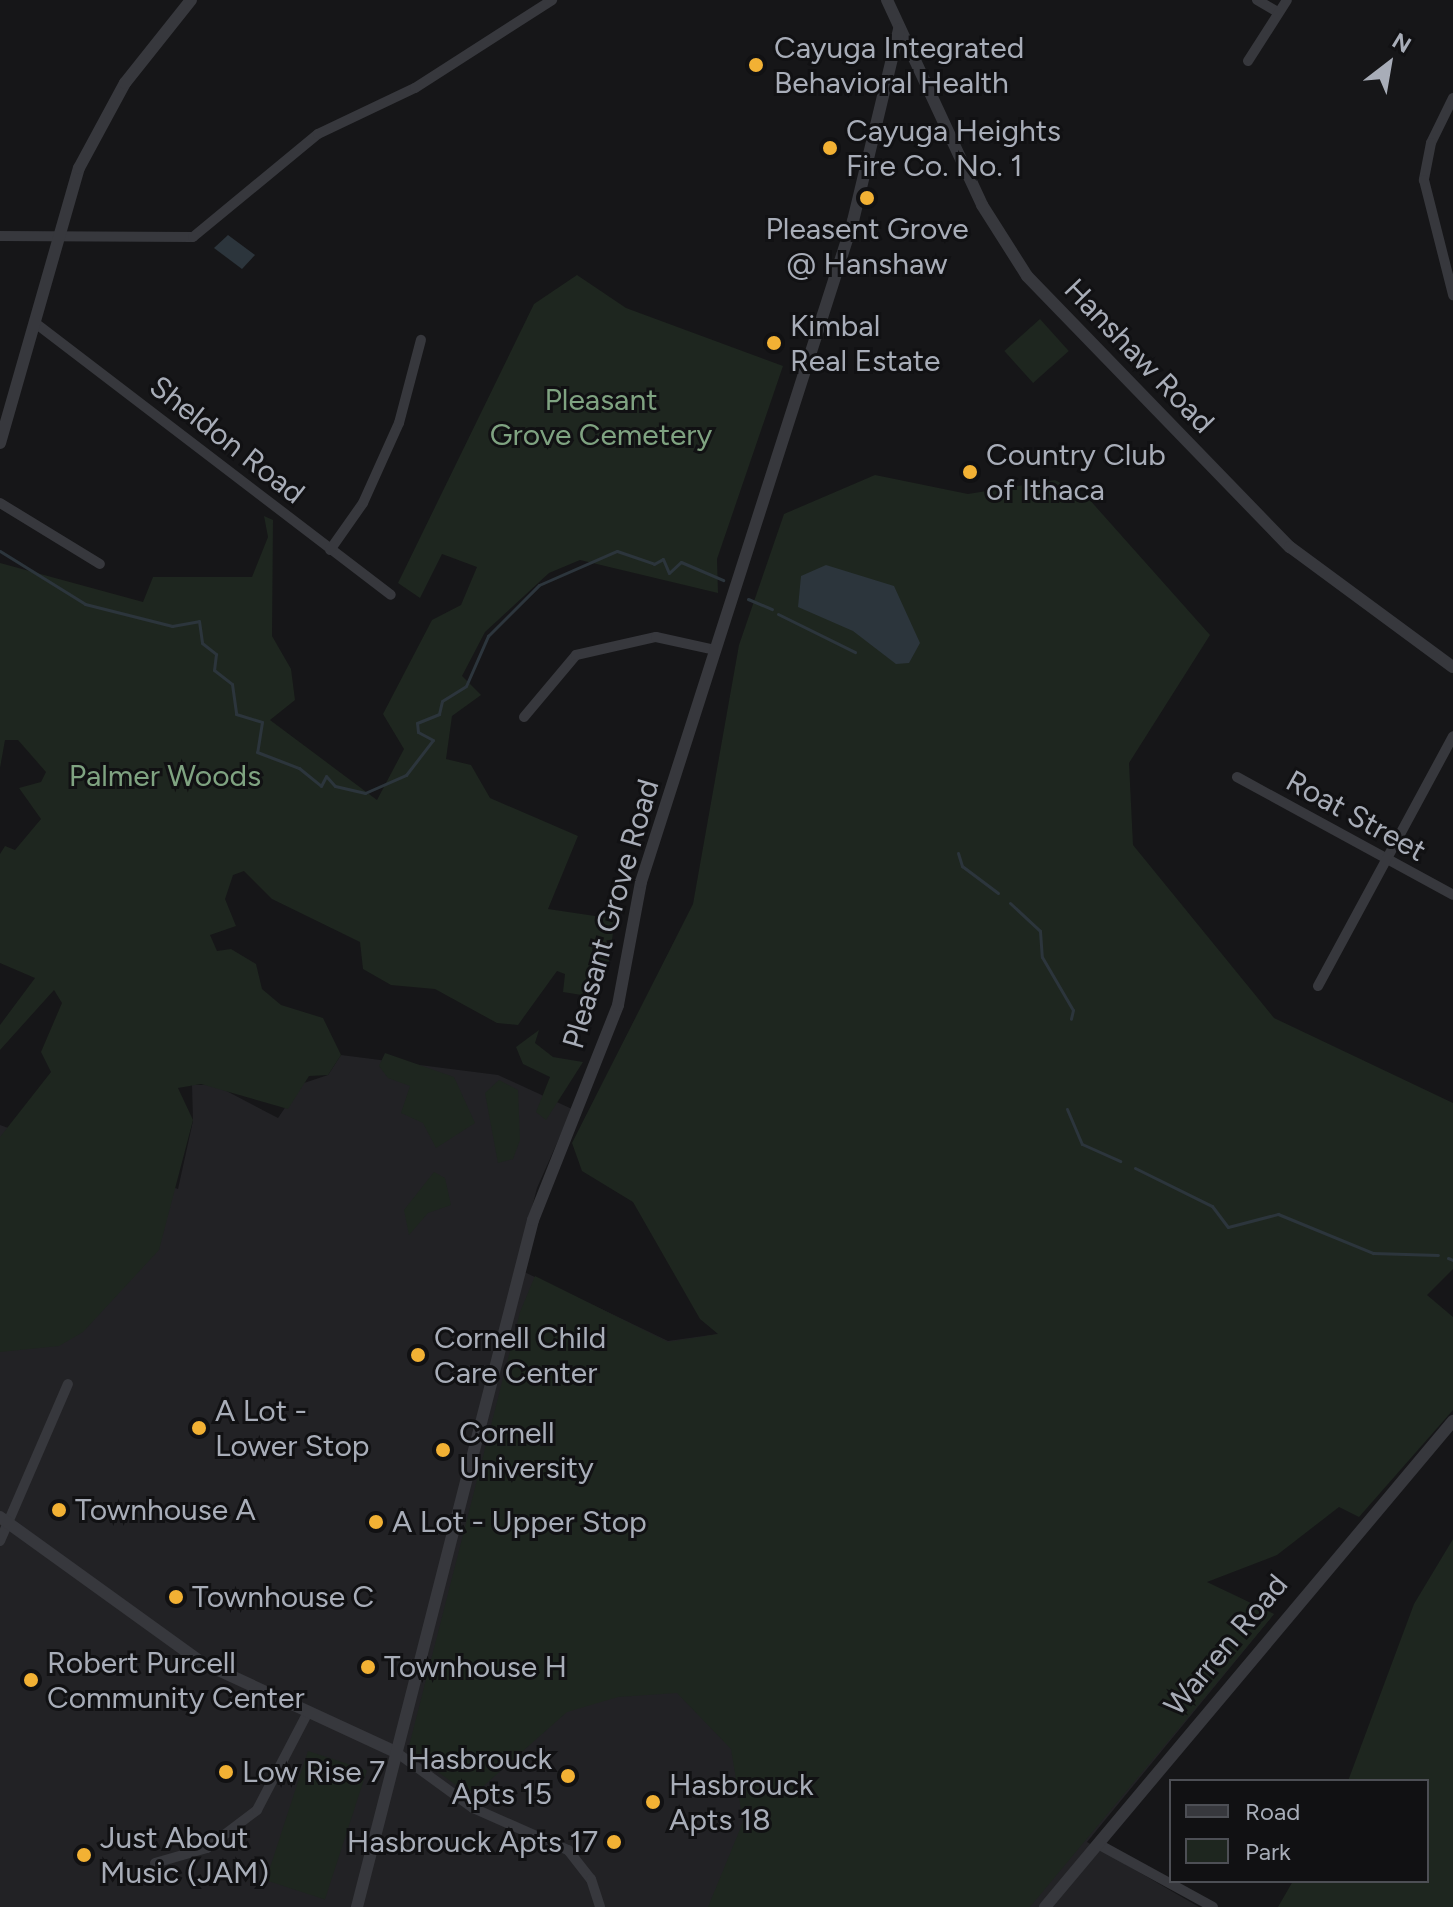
<!DOCTYPE html>
<style>
body{margin:0}
#map{position:relative;width:1453px;height:1907px;overflow:hidden;background:#161618;font-family:Figtree,sans-serif}
div>[style]{position:absolute}
[style*='--x']{left:calc(var(--x)*1px);top:calc(var(--y)*1px);width:calc(var(--w)*1px);rotate:calc(var(--a)*1deg)}
.built>*{inset:0;background:#222225}
.green>*{inset:0;background:#1e261f;transform-origin:0 0}
.water>*{inset:0;background:#2c353c}
.stream>*{height:3px;margin:-1.5px;padding:0 1.5px;transform-origin:1.5px;border-radius:1.5px;background:#2c353c}
.minor>*{height:10px;margin:-5px;padding:0 5px;transform-origin:5px;border-radius:5px;background:#37383d}
.tertiary>*{height:12px;margin:-6px;padding:0 6px;transform-origin:6px;border-radius:6px;background:#37383d}
.dots>*{width:22px;height:22px;translate:-50% -50%;box-sizing:border-box;border:4px solid #111113;border-radius:50%}
span{translate:-50% -50%;white-space:nowrap;text-align:center;line-height:1.15;-webkit-text-stroke:6px #111113;paint-order:stroke}
.poi-label{font-size:30px;color:#a8adb8}
.left{translate:0 -50%;text-align:left}
.right{translate:-100% -50%;text-align:right}
.street-label{font-size:30px;color:#a8adb8}
.park-label{font-size:30px;color:#7fa381}
.legend{position:absolute;left:1169px;top:1779px;width:260px;height:104px;box-sizing:border-box;background:#111113;border:2px solid #4d4f55;margin:0;padding:10px 14px;list-style:none;font-size:24px;color:#a8adb8}
.legend li{display:flex;align-items:center;gap:16px;height:40px}
.legend b{width:40px;border:2px solid #4d4f55}
.north{position:absolute;left:1349px;top:24px;width:80px;height:80px;-webkit-text-stroke:6px #111113;paint-order:stroke;rotate:31deg;font-size:22px;font-weight:700;line-height:32px;text-align:center;color:#a8adb8}
.north::after{content:'';display:block;margin:auto;width:28px;height:36px;background:#a8adb8;clip-path:polygon(50% 0,100% 100%,50% 72%,0 100%)}
</style>
<div id="map">
<div class="built">
<div style="clip-path:polygon(341px 1055px,498px 1075px,572px 1109px,537px 1188px,516px 1268px,668px 1341px,718px 1334px,1044px 1559px,1274px 1614px,1087px 1842px,1199px 1907px,0 1907px,0 1125px,178px 1189px,193px 1121px,192px 1085px,215px 1085px,278px 1118px,301px 1084px,328px 1075px)"></div>
</div>
<div class="green">
<div style="clip-path:polygon(577px 275px,626px 308px,783px 366px,717px 559px,718px 593px,580px 560px,549px 573px,485px 632px,462px 676px,481px 695px,452px 716px,446px 759px,471px 765px,490px 798px,578px 836px,548px 909px,615px 919px,607px 974px,588px 996px,563px 992px,565px 974px,557px 971px,518px 1025px,497px 1023px,435px 989px,391px 985px,363px 969px,360px 942px,272px 899px,244px 871px,233px 875px,225px 899px,236px 926px,210px 935px,217px 951px,231px 949px,256px 964px,262px 989px,281px 1005px,323px 1018px,341px 1055px,328px 1075px,309px 1076px,288px 1109px,201px 1084px,178px 1088px,193px 1120px,159px 1250px,83px 1332px,59px 1346px,0 1352px,0 1137px,51px 1072px,41px 1052px,62px 1003px,54px 990px,0 1050px,0 1025px,35px 978px,0 963px,0 854px,5px 846px,15px 850px,41px 819px,19px 788px,41px 782px,46px 772px,18px 740px,5px 740px,0 768px,0 563px,143px 602px,153px 577px,252px 577px,268px 537px,264px 516px,273px 520px,272px 636px,291px 669px,295px 700px,270px 720px,377px 800px,404px 749px,383px 714px,432px 620px,461px 605px,477px 567px,442px 554px,420px 598px,398px 583px,534px 304px)"></div>
<div style="left:1040px;top:319px;width:43px;height:48px;rotate:48deg"></div>
<div style="clip-path:polygon(875px 475px,968px 494px,1055px 480px,1088px 498px,1210px 635px,1129px 763px,1133px 845px,1274px 1018px,1453px 1103px,1453px 1269px,1427px 1295px,1453px 1317px,1453px 1410px,1359px 1517px,1339px 1507px,1277px 1555px,1207px 1582px,1274px 1614px,1030px 1907px,708px 1907px,743px 1822px,731px 1749px,677px 1693px,618px 1697px,567px 1712px,479px 1790px,464px 1791px,408px 1750px,520px 1312px,535px 1276px,668px 1342px,718px 1334px,700px 1319px,633px 1202px,582px 1171px,572px 1143px,693px 904px,739px 645px,784px 514px)"></div>
<div style="clip-path:polygon(539px 1030px,535px 1043px,553px 1057px,583px 1062px,546px 1120px,536px 1112px,550px 1077px,523px 1064px,516px 1047px)"></div>
<div style="clip-path:polygon(385px 1053px,454px 1077px,475px 1123px,436px 1148px,423px 1123px,401px 1113px,410px 1086px,388px 1078px,379px 1066px)"></div>
<div style="clip-path:polygon(499px 1080px,518px 1090px,520px 1140px,513px 1159px,498px 1163px,485px 1093px)"></div>
<div style="clip-path:polygon(434px 1172px,445px 1178px,451px 1205px,428px 1213px,409px 1235px,404px 1210px)"></div>
<div style="clip-path:polygon(1453px 1539px,1453px 1907px,1278px 1907px,1293px 1881px,1427px 1881px,1427px 1781px,1348px 1781px,1414px 1604px)"></div>
<div style="left:308px;top:1751px;width:62px;height:136px;rotate:18deg"></div>
</div>
<div class="water">
<div style="clip-path:polygon(228px 235px,255px 255px,242px 269px,214px 248px)"></div>
<div style="clip-path:polygon(826px 565px,894px 586px,920px 643px,909px 663px,896px 664px,853px 631px,798px 607px,801px 576px)"></div>
</div>
<div class="stream">
<div style="--x:0;--y:551;--w:100;--a:31.9"></div>
<div style="--x:85;--y:604;--w:90;--a:14.2"></div>
<div style="--x:172;--y:626;--w:27;--a:-10"></div>
<div style="--x:199;--y:621;--w:22;--a:82"></div>
<div style="--x:202;--y:643;--w:18;--a:38"></div>
<div style="--x:216;--y:654;--w:16;--a:97"></div>
<div style="--x:214;--y:670;--w:23;--a:38"></div>
<div style="--x:232;--y:684;--w:30;--a:82"></div>
<div style="--x:236;--y:714;--w:27;--a:17"></div>
<div style="--x:262;--y:722;--w:30;--a:99"></div>
<div style="--x:257;--y:752;--w:45;--a:20.9"></div>
<div style="--x:299;--y:768;--w:28;--a:39"></div>
<div style="--x:321;--y:786;--w:11;--a:-63"></div>
<div style="--x:326;--y:776;--w:13;--a:48"></div>
<div style="--x:335;--y:786;--w:31;--a:13"></div>
<div style="--x:365;--y:793;--w:45;--a:-23.7"></div>
<div style="--x:406;--y:775;--w:44;--a:-52.4"></div>
<div style="--x:433;--y:740;--w:17;--a:-152"></div>
<div style="--x:418;--y:732;--w:9;--a:-96"></div>
<div style="--x:417;--y:723;--w:24;--a:-22"></div>
<div style="--x:439;--y:714;--w:13;--a:-77"></div>
<div style="--x:442;--y:701;--w:28;--a:-32"></div>
<div style="--x:466;--y:686;--w:55;--a:-66.3"></div>
<div style="--x:488;--y:636;--w:72;--a:-45"></div>
<div style="--x:539;--y:585;--w:85;--a:-23.6"></div>
<div style="--x:617;--y:551;--w:39;--a:19"></div>
<div style="--x:654;--y:564;--w:10;--a:-29"></div>
<div style="--x:663;--y:559;--w:15;--a:67"></div>
<div style="--x:669;--y:573;--w:16;--a:-43"></div>
<div style="--x:681;--y:562;--w:46;--a:23.2"></div>
<div style="--x:748;--y:599;--w:26;--a:23"></div>
<div style="--x:778;--y:614;--w:86;--a:26.3"></div>
<div style="--x:958;--y:853;--w:14;--a:73"></div>
<div style="--x:962;--y:866;--w:45;--a:36.9"></div>
<div style="--x:1010;--y:903;--w:41;--a:43"></div>
<div style="--x:1040;--y:931;--w:26;--a:86"></div>
<div style="--x:1042;--y:957;--w:61;--a:59.7"></div>
<div style="--x:1073;--y:1010;--w:9;--a:103"></div>
<div style="--x:1067;--y:1109;--w:38;--a:67"></div>
<div style="--x:1082;--y:1144;--w:42;--a:24.1"></div>
<div style="--x:1135;--y:1168;--w:86;--a:26.3"></div>
<div style="--x:1212;--y:1206;--w:26;--a:53"></div>
<div style="--x:1228;--y:1227;--w:52;--a:-14.6"></div>
<div style="--x:1278;--y:1214;--w:103;--a:22.3"></div>
<div style="--x:1373;--y:1253;--w:65;--a:1.8"></div>
<div style="--x:1448;--y:1258;--w:5;--a:22"></div>
</div>
<div class="minor">
<div style="--x:1257;--y:0;--w:24;--a:30"></div>
<div style="--x:1248;--y:61;--w:72;--a:-57.4"></div>
<div style="--x:1453;--y:98;--w:50;--a:116.1"></div>
<div style="--x:1431;--y:143;--w:38;--a:101"></div>
<div style="--x:1424;--y:180;--w:119;--a:75.8"></div>
<div style="--x:0;--y:236;--w:193;--a:0.3"></div>
<div style="--x:193;--y:237;--w:162;--a:-39.5"></div>
<div style="--x:318;--y:134;--w:107;--a:-25.4"></div>
<div style="--x:415;--y:88;--w:163;--a:-32.7"></div>
<div style="--x:34;--y:322;--w:449;--a:37.4"></div>
<div style="--x:0;--y:503;--w:117;--a:31.4"></div>
<div style="--x:330;--y:550;--w:57;--a:-54.9"></div>
<div style="--x:363;--y:503;--w:88;--a:-65.8"></div>
<div style="--x:399;--y:423;--w:86;--a:-75.2"></div>
<div style="--x:524;--y:717;--w:81;--a:-50"></div>
<div style="--x:576;--y:655;--w:82;--a:-12.7"></div>
<div style="--x:656;--y:637;--w:60;--a:12.4"></div>
<div style="--x:1237;--y:777;--w:246;--a:28.6"></div>
<div style="--x:1318;--y:986;--w:284;--a:-61.6"></div>
<div style="--x:0;--y:1541;--w:171;--a:-66.6"></div>
<div style="--x:396;--y:1752;--w:95;--a:36"></div>
<div style="--x:473;--y:1808;--w:104;--a:23.9"></div>
<div style="--x:568;--y:1850;--w:37;--a:52"></div>
<div style="--x:591;--y:1879;--w:29;--a:72"></div>
<div style="--x:1098;--y:1844;--w:131;--a:28.7"></div>
<div style="--x:155;--y:1863;--w:54;--a:-16.1"></div>
<div style="--x:207;--y:1848;--w:63;--a:-37.2"></div>
<div style="--x:257;--y:1810;--w:108;--a:-62.5"></div>
</div>
<div class="tertiary">
<div style="--x:887;--y:0;--w:226;--a:65.1"></div>
<div style="--x:982;--y:205;--w:84;--a:57.6"></div>
<div style="--x:1027;--y:276;--w:378;--a:45.9"></div>
<div style="--x:1290;--y:547;--w:202;--a:36.4"></div>
<div style="--x:0;--y:443;--w:286;--a:-74"></div>
<div style="--x:79;--y:168;--w:97;--a:-61.6"></div>
<div style="--x:125;--y:83;--w:106;--a:-51.5"></div>
<div style="--x:0;--y:1517;--w:248;--a:35.8"></div>
<div style="--x:201;--y:1662;--w:215;--a:24.8"></div>
<div style="--x:357;--y:1907;--w:709;--a:-75.63"></div>
<div style="--x:533;--y:1220;--w:231;--a:-68.4"></div>
<div style="--x:618;--y:1005;--w:125;--a:-79.4"></div>
<div style="--x:641;--y:882;--w:694;--a:-72.22"></div>
<div style="--x:853;--y:221;--w:197;--a:-76.5"></div>
<div style="--x:1045;--y:1907;--w:635;--a:-49.99"></div>
</div>
<div class="dots">
<div style="left:756px;top:65px;background:#f2b134"></div>
<div style="left:830px;top:148px;background:#f2b134"></div>
<div style="left:867px;top:198px;background:#f2b134"></div>
<div style="left:774px;top:343px;background:#f2b134"></div>
<div style="left:970px;top:472px;background:#f2b134"></div>
<div style="left:418px;top:1355px;background:#f2b134"></div>
<div style="left:199px;top:1428px;background:#f2b134"></div>
<div style="left:443px;top:1450px;background:#f2b134"></div>
<div style="left:59px;top:1510px;background:#f2b134"></div>
<div style="left:376px;top:1522px;background:#f2b134"></div>
<div style="left:176px;top:1597px;background:#f2b134"></div>
<div style="left:368px;top:1667px;background:#f2b134"></div>
<div style="left:31px;top:1680px;background:#f2b134"></div>
<div style="left:226px;top:1772px;background:#f2b134"></div>
<div style="left:568px;top:1776px;background:#f2b134"></div>
<div style="left:653px;top:1802px;background:#f2b134"></div>
<div style="left:614px;top:1842px;background:#f2b134"></div>
<div style="left:84px;top:1855px;background:#f2b134"></div>
</div>
<div class="poi-label">
<span class="left" style="left:774px;top:65px">Cayuga Integrated<br>Behavioral Health</span>
<span class="left" style="left:846px;top:148px">Cayuga Heights<br>Fire Co. No. 1</span>
<span style="left:867px;top:246px">Pleasent Grove<br>@ Hanshaw</span>
<span class="left" style="left:790px;top:343px">Kimbal<br>Real Estate</span>
<span class="left" style="left:986px;top:472px">Country Club<br>of Ithaca</span>
<span class="left" style="left:434px;top:1355px">Cornell Child<br>Care Center</span>
<span class="left" style="left:215px;top:1428px">A Lot -<br>Lower Stop</span>
<span class="left" style="left:459px;top:1450px">Cornell<br>University</span>
<span class="left" style="left:75px;top:1510px">Townhouse A</span>
<span class="left" style="left:392px;top:1522px">A Lot - Upper Stop</span>
<span class="left" style="left:192px;top:1597px">Townhouse C</span>
<span class="left" style="left:47px;top:1680px">Robert Purcell<br>Community Center</span>
<span class="left" style="left:384px;top:1667px">Townhouse H</span>
<span class="right" style="left:552px;top:1776px">Hasbrouck<br>Apts 15</span>
<span class="left" style="left:242px;top:1772px">Low Rise 7</span>
<span class="left" style="left:669px;top:1802px">Hasbrouck<br>Apts 18</span>
<span class="left" style="left:100px;top:1855px">Just About<br>Music (JAM)</span>
<span class="right" style="left:598px;top:1842px">Hasbrouck Apts 17</span>
</div>
<div class="street-label">
<span style="left:1139px;top:356px;rotate:46deg">Hanshaw Road</span>
<span style="left:227px;top:440px;rotate:38deg">Sheldon Road</span>
<span style="left:1356px;top:816px;rotate:29deg">Roat Street</span>
<span style="left:611px;top:914px;rotate:-74deg">Pleasant Grove Road</span>
<span style="left:1226px;top:1645px;rotate:-50deg">Warren Road</span>
</div>
<div class="park-label">
<span style="left:601px;top:417px">Pleasant<br>Grove Cemetery</span>
<span style="left:165px;top:776px">Palmer Woods</span>
</div>
<ul class="legend">
<li><b style="height:10px;background:#37383d"></b>Road</li>
<li><b style="height:22px;background:#1e261f"></b>Park</li>
</ul>
<div class="north">N</div>
</div>
